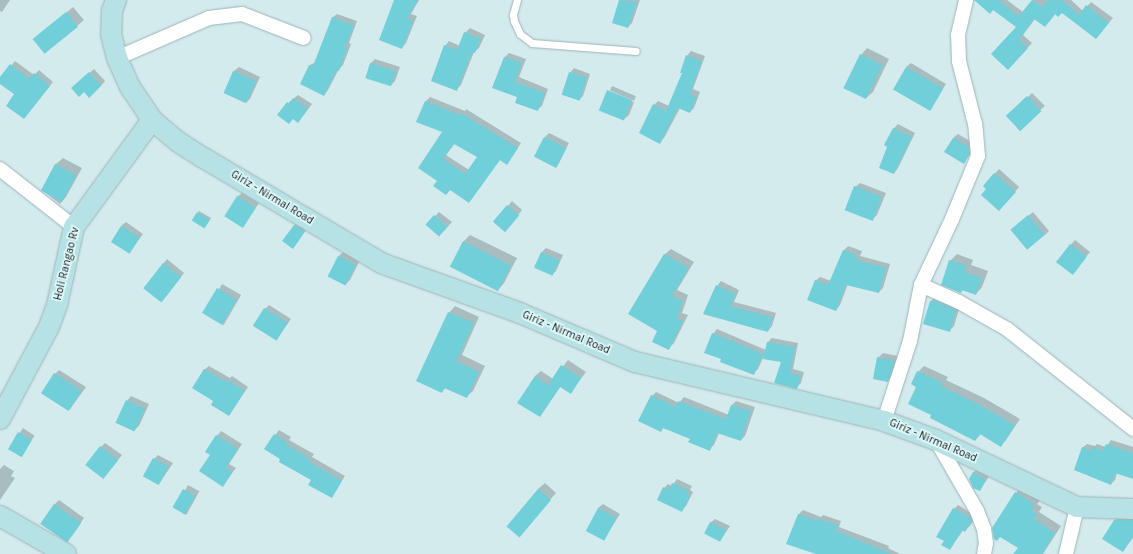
<!DOCTYPE html>
<style>
body{margin:0}
#map{position:relative;width:1133px;height:554px;overflow:hidden;background:#d4ebee;font-family:Karla,sans-serif}
div>[style]{position:absolute}
[style*='--x']{left:calc(var(--x)*1px);top:calc(var(--y)*1px);width:calc(var(--w)*1px);rotate:calc(var(--a)*1deg)}
.shadow>*{inset:0;background:#0003;transform-origin:0 0}
.building>*{inset:0;background:#70cfd9;transform-origin:0 0}
.roads{filter:drop-shadow(0 0 1px #9db4b6) drop-shadow(0 0 1px #9db4b6)}
.lane>*{height:7px;margin:-3.5px;padding:0 3.5px;transform-origin:3.5px;border-radius:3.5px;background:#fff}
.street>*{height:14px;margin:-7px;padding:0 7px;transform-origin:7px;border-radius:7px;background:#fff}
.secondary>*{height:20px;margin:-10px;padding:0 10px;transform-origin:10px;border-radius:10px;background:#b6e1e5}
span{translate:-50% -50%;white-space:nowrap;text-align:center;line-height:1.15;-webkit-text-stroke:3.5px #e1f9fb;paint-order:stroke}
.street-label{font-size:11px;color:#0d1516}
</style>
<div id="map">
<div class="shadow">
<div style="clip-path:polygon(0 0,10px 0,2px 12px,0 11px)"></div>
<div style="clip-path:polygon(395px 0,419px 0,411px 14px,417px 16px,406px 43px,402px 48px)"></div>
<div style="clip-path:polygon(621px 0,640px 0,632px 23px,628px 27px,613px 23px)"></div>
<div style="clip-path:polygon(977px 0,1007px 0,1023px 12px,1033px 0,1071px 0,1083px 11px,1091px 2px,1113px 18px,1096px 38px,1062px 12px,1056px 13px,1049px 22px,1035px 19px,1023px 35px,1032px 43px,1012px 65px,1018px 27px,994px 9px)"></div>
<div style="clip-path:polygon(73px 7px,84px 20px,77px 26px,34px 40px)"></div>
<div style="clip-path:polygon(337px 14px,357px 21px,349px 43px,351px 44px,343px 65px,339px 69px,328px 90px,324px 95px,301px 84px,310px 65px,316px 62px,332px 18px)"></div>
<div style="clip-path:polygon(470px 28px,485px 35px,479px 48px,474px 52px,461px 85px,456px 90px,445px 46px,449px 41px,460px 46px,465px 33px)"></div>
<div style="clip-path:polygon(867px 48px,889px 59px,873px 92px,866px 98px,861px 55px)"></div>
<div style="clip-path:polygon(691px 51px,705px 56px,693px 89px,700px 92px,694px 108px,690px 112px,680px 108px,664px 138px,660px 142px,654px 105px,658px 101px,669px 106px,683px 73px,687px 56px)"></div>
<div style="clip-path:polygon(509px 53px,526px 59px,519px 77px,548px 89px,542px 106px,537px 110px,519px 96px,493px 87px,505px 57px)"></div>
<div style="clip-path:polygon(375px 59px,400px 67px,395px 81px,391px 85px,366px 77px,371px 63px)"></div>
<div style="clip-path:polygon(15px 61px,34px 75px,39px 70px,53px 82px,24px 118px,15px 94px,0 82px,0 79px)"></div>
<div style="clip-path:polygon(911px 63px,946px 84px,930px 110px,906px 67px)"></div>
<div style="clip-path:polygon(239px 67px,260px 77px,250px 99px,245px 103px,224px 93px,234px 71px)"></div>
<div style="clip-path:polygon(574px 68px,590px 74px,583px 96px,579px 100px,570px 73px)"></div>
<div style="clip-path:polygon(94px 69px,105px 81px,101px 86px,77px 84px)"></div>
<div style="left:612px;top:86px;width:26px;height:5px;rotate:23deg"></div>
<div style="clip-path:polygon(608px 90px,608px 92px,634px 102px,629px 115px,624px 119px,600px 109px)"></div>
<div style="left:1032px;top:93px;width:18px;height:33px;rotate:45deg"></div>
<div style="clip-path:polygon(298px 95px,312px 104px,302px 117px,288px 103px)"></div>
<div style="clip-path:polygon(evenodd,430px 97px,465px 111px,466px 109px,521px 143px,507px 164px,500px 159px,469px 202px,451px 189px,446px 194px,438px 181px,443px 132px,426px 101px,430px 97px,455px 143px,478px 156px,469px 170px,446px 155px,455px 143px)"></div>
<div style="clip-path:polygon(898px 124px,915px 133px,898px 168px,894px 173px,894px 128px)"></div>
<div style="clip-path:polygon(549px 133px,569px 143px,559px 163px,555px 167px,535px 157px,545px 137px)"></div>
<div style="clip-path:polygon(958px 134px,973px 143px,973px 150px,964px 163px,953px 138px)"></div>
<div style="clip-path:polygon(63px 158px,82px 168px,66px 197px,60px 204px,42px 190px,56px 164px)"></div>
<div style="left:999px;top:169px;width:27px;height:23px;rotate:42deg"></div>
<div style="clip-path:polygon(860px 183px,886px 193px,877px 215px,873px 219px,855px 187px)"></div>
<div style="clip-path:polygon(242px 193px,259px 203px,243px 227px,237px 197px)"></div>
<div style="clip-path:polygon(512px 201px,522px 210px,509px 227px,508px 206px)"></div>
<div style="clip-path:polygon(199px 211px,211px 218px,206px 226px,198px 212px)"></div>
<div style="clip-path:polygon(439px 212px,452px 222px,444px 231px,427px 225px)"></div>
<div style="clip-path:polygon(1033px 212px,1049px 231px,1045px 235px,1016px 226px)"></div>
<div style="clip-path:polygon(299px 221px,308px 227px,297px 243px,294px 225px)"></div>
<div style="clip-path:polygon(126px 222px,143px 234px,129px 253px,121px 226px)"></div>
<div style="clip-path:polygon(470px 235px,517px 258px,504px 283px,498px 290px,463px 242px)"></div>
<div style="clip-path:polygon(1075px 240px,1090px 252px,1075px 270px,1056px 262px)"></div>
<div style="clip-path:polygon(848px 246px,862px 251px,860px 256px,890px 264px,883px 288px,879px 292px,848px 284px,840px 305px,836px 310px,815px 281px,820px 277px,831px 281px,844px 250px)"></div>
<div style="clip-path:polygon(546px 248px,563px 255px,556px 271px,552px 275px,535px 268px,542px 252px)"></div>
<div style="clip-path:polygon(671px 249px,694px 262px,677px 290px,688px 295px,682px 313px,688px 315px,674px 343px,668px 349px,659px 331px,629px 314px,665px 254px)"></div>
<div style="clip-path:polygon(343px 252px,360px 260px,350px 280px,346px 284px,329px 276px,339px 256px)"></div>
<div style="clip-path:polygon(957px 254px,973px 260px,971px 265px,988px 271px,982px 287px,976px 294px,963px 290px,961px 292px,950px 261px)"></div>
<div style="clip-path:polygon(167px 259px,184px 273px,166px 296px,163px 264px)"></div>
<div style="clip-path:polygon(721px 281px,739px 290px,734px 302px,776px 313px,772px 326px,768px 331px,704px 314px,717px 286px)"></div>
<div style="left:222px;top:284px;width:22px;height:35px;rotate:30deg"></div>
<div style="clip-path:polygon(935px 297px,960px 306px,954px 326px,950px 330px,931px 301px)"></div>
<div style="clip-path:polygon(269px 305px,291px 319px,276px 340px,265px 309px)"></div>
<div style="clip-path:polygon(455px 306px,479px 317px,462px 355px,485px 366px,473px 391px,466px 397px,446px 387px,442px 392px,449px 313px)"></div>
<div style="clip-path:polygon(717px 329px,766px 350px,768px 342px,772px 338px,798px 343px,793px 369px,804px 372px,801px 383px,797px 387px,782px 361px,763px 358px,758px 369px,754px 373px,722px 359px,713px 334px)"></div>
<div style="clip-path:polygon(883px 353px,898px 356px,892px 376px,887px 381px,878px 358px)"></div>
<div style="clip-path:polygon(568px 360px,586px 372px,571px 392px,561px 386px,540px 416px,535px 376px,541px 371px,553px 379px)"></div>
<div style="clip-path:polygon(209px 366px,230px 378px,232px 376px,248px 387px,229px 415px,215px 401px,204px 370px)"></div>
<div style="clip-path:polygon(924px 366px,948px 377px,946px 380px,984px 398px,1020px 419px,1006px 440px,1000px 446px,981px 434px,975px 440px,933px 415px,917px 386px,918px 372px)"></div>
<div style="clip-path:polygon(59px 370px,86px 387px,70px 409px,55px 374px)"></div>
<div style="clip-path:polygon(656px 392px,679px 403px,684px 397px,729px 415px,732px 405px,736px 401px,755px 407px,745px 436px,741px 440px,719px 433px,714px 445px,709px 449px,691px 438px,664px 427px,660px 431px,652px 396px)"></div>
<div style="clip-path:polygon(131px 396px,149px 404px,139px 426px,134px 430px,127px 401px)"></div>
<div style="left:23px;top:428px;width:14px;height:25px;rotate:34deg"></div>
<div style="clip-path:polygon(279px 430px,291px 437px,289px 440px,314px 454px,312px 457px,345px 476px,331px 497px,312px 480px,265px 449px)"></div>
<div style="clip-path:polygon(221px 431px,242px 444px,229px 464px,236px 468px,222px 486px,212px 454px,217px 436px)"></div>
<div style="clip-path:polygon(1111px 440px,1133px 447px,1133px 478px,1117px 473px,1115px 480px,1111px 484px,1082px 448px,1087px 444px,1095px 446px,1097px 444px,1106px 447px)"></div>
<div style="clip-path:polygon(105px 443px,122px 455px,104px 477px,101px 447px)"></div>
<div style="clip-path:polygon(158px 455px,173px 463px,159px 484px,154px 459px)"></div>
<div style="clip-path:polygon(4px 465px,14px 471px,11px 476px,15px 478px,0 500px,0 469px)"></div>
<div style="clip-path:polygon(978px 468px,990px 475px,980px 490px,973px 473px)"></div>
<div style="clip-path:polygon(677px 479px,692px 486px,690px 490px,693px 492px,686px 506px,682px 510px,664px 488px,668px 484px,672px 486px)"></div>
<div style="clip-path:polygon(545px 483px,556px 493px,525px 528px,538px 489px)"></div>
<div style="left:188px;top:485px;width:13px;height:27px;rotate:29deg"></div>
<div style="clip-path:polygon(1022px 486px,1040px 500px,1037px 504px,1042px 507px,1039px 512px,1061px 526px,1043px 554px,1023px 554px,1019px 548px,1016px 493px)"></div>
<div style="clip-path:polygon(59px 500px,84px 518px,72px 536px,54px 505px)"></div>
<div style="clip-path:polygon(603px 504px,620px 514px,604px 539px,598px 508px)"></div>
<div style="clip-path:polygon(958px 505px,976px 516px,970px 526px,965px 530px,964px 529px,950px 549px,945px 541px,954px 509px)"></div>
<div style="clip-path:polygon(803px 510px,821px 517px,823px 515px,841px 521px,839px 527px,889px 546px,888px 548px,900px 554px,820px 554px,788px 543px,799px 514px)"></div>
<div style="clip-path:polygon(1122px 514px,1133px 514px,1133px 538px,1123px 551px,1115px 520px)"></div>
<div style="clip-path:polygon(715px 519px,730px 526px,720px 541px,710px 523px)"></div>
</div>
<div class="building">
<div style="clip-path:polygon(394px 0,418px 0,407px 18px,413px 21px,402px 49px,379px 40px)"></div>
<div style="clip-path:polygon(619px 0,637px 2px,628px 28px,612px 23px)"></div>
<div style="clip-path:polygon(974px 0,1002px 0,1000px 2px,1019px 16px,1032px 0,1042px 7px,1048px 0,1062px 0,1079px 15px,1086px 5px,1109px 23px,1096px 39px,1062px 13px,1058px 17px,1055px 14px,1045px 27px,1034px 19px,1019px 40px,1028px 48px,1008px 70px,991px 54px,1016px 27px,993px 10px,990px 14px)"></div>
<div style="left:66px;top:12px;width:19px;height:43px;rotate:51deg"></div>
<div style="clip-path:polygon(332px 17px,354px 26px,345px 47px,347px 48px,339px 71px,337px 70px,324px 96px,300px 84px,309px 65px,313px 66px)"></div>
<div style="clip-path:polygon(464px 32px,481px 39px,475px 53px,472px 52px,457px 91px,431px 81px,444px 45px,457px 50px)"></div>
<div style="left:860px;top:54px;width:25px;height:38px;rotate:26deg"></div>
<div style="clip-path:polygon(686px 55px,702px 61px,690px 94px,697px 97px,690px 113px,678px 108px,660px 144px,639px 133px,653px 104px,666px 111px,682px 73px,680px 73px)"></div>
<div style="clip-path:polygon(504px 57px,522px 63px,515px 82px,545px 93px,538px 111px,515px 103px,517px 97px,492px 88px)"></div>
<div style="left:370px;top:63px;width:27px;height:16px;rotate:17deg"></div>
<div style="clip-path:polygon(10px 64px,29px 79px,34px 73px,50px 86px,24px 119px,6px 106px,14px 94px,0 84px,0 77px)"></div>
<div style="left:906px;top:67px;width:43px;height:26px;rotate:30deg"></div>
<div style="left:233px;top:71px;width:25px;height:24px;rotate:23deg"></div>
<div style="clip-path:polygon(89px 72px,101px 86px,89px 98px,84px 92px,79px 97px,71px 88px)"></div>
<div style="left:569px;top:72px;width:19px;height:24px;rotate:18deg"></div>
<div style="left:607px;top:90px;width:27px;height:22px;rotate:22deg"></div>
<div style="left:1027px;top:96px;width:21px;height:29px;rotate:47deg"></div>
<div style="clip-path:polygon(293px 98px,308px 109px,298px 123px,293px 119px,289px 124px,277px 115px,287px 102px,289px 104px)"></div>
<div style="clip-path:polygon(evenodd,425px 101px,460px 115px,461px 113px,518px 148px,507px 165px,500px 160px,469px 203px,450px 190px,446px 195px,433px 186px,437px 181px,418px 168px,442px 132px,416px 122px,425px 101px,454px 144px,477px 157px,465px 174px,443px 159px,454px 144px)"></div>
<div style="clip-path:polygon(893px 128px,912px 137px,894px 174px,879px 168px,887px 147px,884px 145px)"></div>
<div style="left:544px;top:137px;width:25px;height:22px;rotate:27deg"></div>
<div style="clip-path:polygon(953px 138px,969px 147px,969px 155px,964px 164px,944px 152px)"></div>
<div style="left:55px;top:164px;width:24px;height:30px;rotate:28deg"></div>
<div style="clip-path:polygon(994px 173px,1016px 192px,999px 211px,981px 195px,986px 189px,983px 186px)"></div>
<div style="left:854px;top:186px;width:30px;height:26px;rotate:21deg"></div>
<div style="left:237px;top:196px;width:22px;height:24px;rotate:32deg"></div>
<div style="left:507px;top:205px;width:16px;height:22px;rotate:40deg"></div>
<div style="left:197px;top:212px;width:15px;height:10px;rotate:32deg"></div>
<div style="left:434px;top:215px;width:18px;height:13px;rotate:41deg"></div>
<div style="left:1028px;top:215px;width:26px;height:23px;rotate:50deg"></div>
<div style="clip-path:polygon(294px 225px,305px 231px,293px 249px,282px 241px)"></div>
<div style="left:121px;top:226px;width:22px;height:19px;rotate:32deg"></div>
<div style="left:463px;top:241px;width:54px;height:29px;rotate:27deg"></div>
<div style="left:1070px;top:244px;width:21px;height:23px;rotate:37deg"></div>
<div style="clip-path:polygon(843px 250px,858px 256px,856px 260px,886px 268px,879px 293px,846px 285px,836px 311px,807px 300px,815px 280px,828px 285px)"></div>
<div style="left:541px;top:252px;width:20px;height:17px;rotate:24deg"></div>
<div style="clip-path:polygon(664px 254px,689px 268px,672px 296px,683px 301px,677px 319px,683px 321px,669px 350px,652px 342px,657px 331px,628px 314px)"></div>
<div style="left:338px;top:256px;width:20px;height:23px;rotate:27deg"></div>
<div style="clip-path:polygon(949px 260px,967px 266px,965px 272px,982px 278px,976px 295px,962px 290px,961px 293px,941px 285px)"></div>
<div style="left:163px;top:263px;width:23px;height:32px;rotate:38deg"></div>
<div style="clip-path:polygon(716px 285px,736px 294px,730px 306px,772px 317px,768px 332px,703px 314px)"></div>
<div style="left:217px;top:288px;width:23px;height:29px;rotate:31deg"></div>
<div style="clip-path:polygon(930px 301px,936px 301px,956px 310px,950px 332px,923px 324px)"></div>
<div style="left:264px;top:308px;width:28px;height:21px;rotate:32deg"></div>
<div style="clip-path:polygon(448px 312px,474px 323px,456px 361px,479px 372px,467px 398px,444px 388px,442px 393px,416px 381px)"></div>
<div style="clip-path:polygon(712px 333px,763px 354px,754px 375px,720px 362px,721px 359px,704px 353px)"></div>
<div style="clip-path:polygon(767px 342px,795px 347px,790px 373px,801px 376px,797px 389px,774px 383px,781px 362px,763px 359px)"></div>
<div style="clip-path:polygon(877px 357px,895px 361px,888px 382px,873px 379px)"></div>
<div style="clip-path:polygon(561px 365px,581px 378px,571px 394px,560px 387px,540px 417px,517px 403px,535px 376px,548px 385px)"></div>
<div style="clip-path:polygon(204px 369px,226px 382px,227px 380px,245px 391px,229px 416px,211px 405px,213px 401px,192px 388px)"></div>
<div style="clip-path:polygon(917px 371px,943px 383px,941px 386px,978px 404px,1015px 425px,1001px 447px,980px 434px,975px 441px,930px 418px,931px 415px,908px 404px,916px 387px,911px 384px)"></div>
<div style="left:54px;top:373px;width:33px;height:24px;rotate:33deg"></div>
<div style="clip-path:polygon(651px 395px,676px 407px,678px 401px,726px 419px,731px 405px,751px 411px,741px 441px,717px 433px,710px 451px,688px 442px,690px 439px,663px 428px,661px 432px,638px 421px)"></div>
<div style="left:126px;top:400px;width:21px;height:25px;rotate:25deg"></div>
<div style="left:18px;top:432px;width:16px;height:20px;rotate:30deg"></div>
<div style="clip-path:polygon(274px 434px,287px 442px,286px 444px,310px 459px,308px 461px,342px 481px,332px 498px,308px 485px,311px 480px,279px 462px,280px 459px,264px 449px)"></div>
<div style="clip-path:polygon(216px 435px,238px 449px,226px 468px,232px 473px,223px 487px,199px 471px,210px 455px,205px 452px)"></div>
<div style="clip-path:polygon(1106px 444px,1133px 453px,1133px 479px,1115px 473px,1111px 485px,1074px 470px,1082px 447px,1091px 451px,1092px 447px,1103px 451px)"></div>
<div style="left:100px;top:446px;width:23px;height:24px;rotate:38deg"></div>
<div style="left:153px;top:458px;width:18px;height:21px;rotate:29deg"></div>
<div style="clip-path:polygon(973px 472px,986px 480px,980px 491px,973px 488px,969px 479px)"></div>
<div style="clip-path:polygon(672px 483px,689px 491px,687px 494px,690px 496px,682px 512px,657px 500px,663px 487px,669px 490px)"></div>
<div style="left:183px;top:489px;width:14px;height:21px;rotate:30deg"></div>
<div style="left:538px;top:489px;width:17px;height:49px;rotate:40deg"></div>
<div style="clip-path:polygon(1015px 492px,1033px 503px,1032px 506px,1034px 507px,1032px 511px,1037px 514px,1034px 519px,1055px 533px,1042px 554px,1013px 554px,1018px 548px,1000px 537px,997px 541px,994px 539px,992px 528px)"></div>
<div style="left:54px;top:504px;width:33px;height:24px;rotate:35deg"></div>
<div style="left:598px;top:508px;width:21px;height:26px;rotate:28deg"></div>
<div style="clip-path:polygon(953px 508px,971px 518px,972px 521px,965px 532px,962px 530px,950px 550px,941px 545px,944px 541px,936px 537px)"></div>
<div style="clip-path:polygon(798px 514px,817px 521px,818px 519px,838px 525px,836px 531px,892px 554px,816px 554px,786px 544px)"></div>
<div style="clip-path:polygon(1114px 520px,1133px 520px,1133px 536px,1123px 552px,1102px 539px)"></div>
<div style="left:710px;top:522px;width:18px;height:13px;rotate:27deg"></div>
</div>
<div class="roads">
<div class="lane">
<div style="--x:517;--y:0;--w:15;--a:106"></div>
<div style="--x:513;--y:14;--w:7;--a:82"></div>
<div style="--x:514;--y:21;--w:14;--a:65"></div>
<div style="--x:520;--y:34;--w:15;--a:37"></div>
<div style="--x:532;--y:43;--w:104;--a:4.4"></div>
</div>
<div class="street">
<div style="--x:117;--y:58;--w:100;--a:-23.5"></div>
<div style="--x:209;--y:18;--w:33;--a:-7"></div>
<div style="--x:242;--y:14;--w:66;--a:21.2"></div>
<div style="--x:0;--y:169;--w:94;--a:38.1"></div>
<div style="--x:921;--y:285;--w:42;--a:24.1"></div>
<div style="--x:959;--y:302;--w:55;--a:29.4"></div>
<div style="--x:1007;--y:329;--w:161;--a:38.4"></div>
<div style="--x:884;--y:421;--w:84;--a:-72"></div>
<div style="--x:910;--y:341;--w:57;--a:-78.9"></div>
<div style="--x:921;--y:285;--w:73;--a:-64.8"></div>
<div style="--x:952;--y:219;--w:68;--a:-67.6"></div>
<div style="--x:978;--y:156;--w:32;--a:-95"></div>
<div style="--x:975;--y:124;--w:65;--a:-104.3"></div>
<div style="--x:959;--y:61;--w:26;--a:-92"></div>
<div style="--x:958;--y:35;--w:36;--a:-77"></div>
<div style="--x:936;--y:440;--w:82;--a:60"></div>
<div style="--x:977;--y:511;--w:19;--a:69"></div>
<div style="--x:984;--y:529;--w:14;--a:82"></div>
<div style="--x:986;--y:543;--w:11;--a:100"></div>
<div style="--x:1066;--y:554;--w:48;--a:-76.8"></div>
</div>
<div class="secondary">
<div style="--x:116;--y:0;--w:12;--a:110"></div>
<div style="--x:112;--y:11;--w:23;--a:92"></div>
<div style="--x:111;--y:34;--w:25;--a:76"></div>
<div style="--x:117;--y:58;--w:32;--a:66"></div>
<div style="--x:130;--y:87;--w:40;--a:56"></div>
<div style="--x:152;--y:120;--w:33;--a:40"></div>
<div style="--x:177;--y:141;--w:30;--a:33"></div>
<div style="--x:202;--y:157;--w:208;--a:30.6"></div>
<div style="--x:381;--y:263;--w:148;--a:19.8"></div>
<div style="--x:520;--y:313;--w:125;--a:23.1"></div>
<div style="--x:635;--y:362;--w:256;--a:13.3"></div>
<div style="--x:884;--y:421;--w:55;--a:20.1"></div>
<div style="--x:936;--y:440;--w:156;--a:25.4"></div>
<div style="--x:1077;--y:507;--w:56;--a:2"></div>
<div style="--x:0;--y:419;--w:104;--a:-62"></div>
<div style="--x:49;--y:327;--w:23;--a:-70"></div>
<div style="--x:57;--y:305;--w:80;--a:-77.7"></div>
<div style="--x:74;--y:227;--w:132;--a:-53.9"></div>
<div style="--x:0;--y:516;--w:76;--a:29.9"></div>
</div>
</div>
<div class="street-label">
<span style="left:272px;top:198px;rotate:31deg">Giriz - Nirmal Road</span>
<span style="left:67px;top:264px;rotate:-76deg">Holi Rangao Rv</span>
<span style="left:566px;top:333px;rotate:23deg">Giriz - Nirmal Road</span>
<span style="left:933px;top:441px;rotate:23deg">Giriz - Nirmal Road</span>
</div>
</div>
